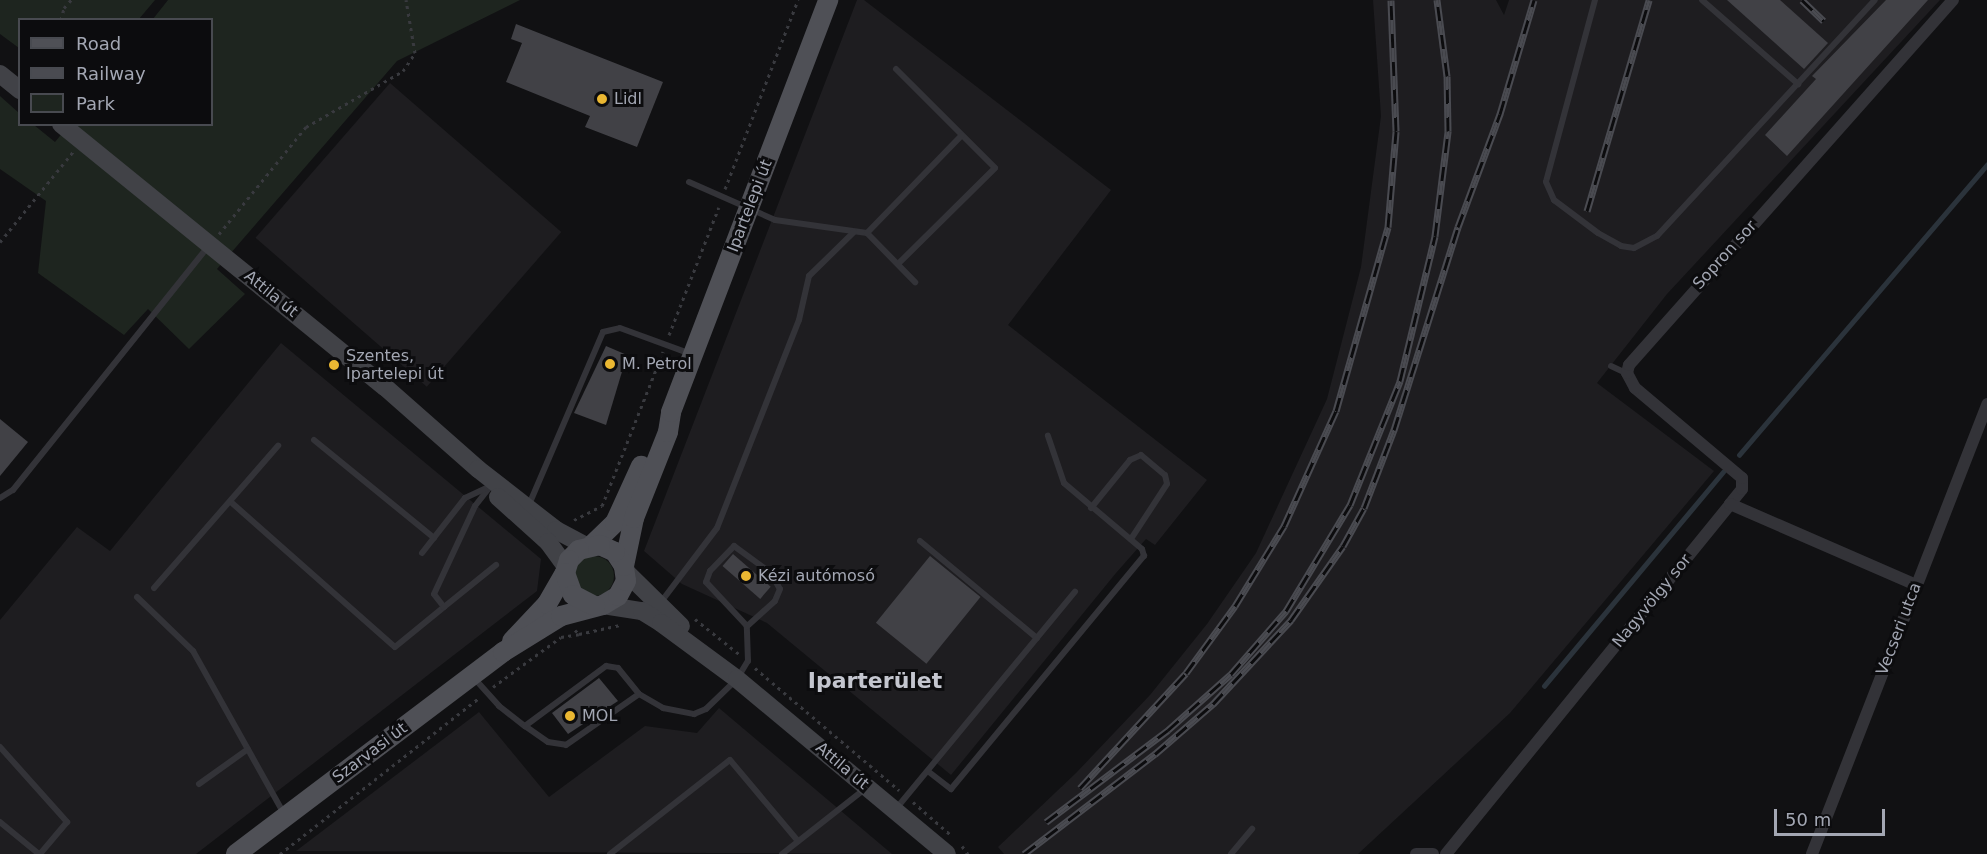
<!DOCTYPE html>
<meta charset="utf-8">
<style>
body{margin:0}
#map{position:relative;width:1987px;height:854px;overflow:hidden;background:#111113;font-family:"DejaVu Sans",sans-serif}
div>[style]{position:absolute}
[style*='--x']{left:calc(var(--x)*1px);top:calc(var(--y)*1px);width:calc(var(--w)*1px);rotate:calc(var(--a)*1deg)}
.built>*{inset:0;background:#1e1d20;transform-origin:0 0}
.green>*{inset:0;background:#1e251f}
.round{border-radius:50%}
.stream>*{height:4.5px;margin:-2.25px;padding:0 2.25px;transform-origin:2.25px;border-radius:2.25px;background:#2b333b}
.building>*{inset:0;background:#414146;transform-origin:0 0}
.path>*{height:3px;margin-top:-1.5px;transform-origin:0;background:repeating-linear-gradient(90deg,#393a3f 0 3px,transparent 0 7.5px)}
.service>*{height:6px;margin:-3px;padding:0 3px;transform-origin:3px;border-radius:3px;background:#333338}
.minor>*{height:12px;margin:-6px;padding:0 6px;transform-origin:6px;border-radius:6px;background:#333338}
.secondary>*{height:18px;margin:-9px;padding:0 9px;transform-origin:9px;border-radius:9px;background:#414247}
.primary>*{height:20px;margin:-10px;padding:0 10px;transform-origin:10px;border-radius:10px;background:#4f5056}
.rail>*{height:7px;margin-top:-3.5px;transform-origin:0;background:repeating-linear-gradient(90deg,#0c0c0e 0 14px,#4a4b51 0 28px);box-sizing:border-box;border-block:2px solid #4a4b51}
.dots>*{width:16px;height:16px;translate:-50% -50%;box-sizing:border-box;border:3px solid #0c0c0e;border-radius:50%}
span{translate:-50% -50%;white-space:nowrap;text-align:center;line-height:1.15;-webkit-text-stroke:6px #0c0c0e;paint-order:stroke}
.poi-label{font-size:16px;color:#a3a7b3}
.left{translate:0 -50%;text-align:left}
.street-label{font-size:16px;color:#a3a7b3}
.district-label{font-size:22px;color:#c4c6cf;font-weight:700}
.legend{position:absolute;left:18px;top:18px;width:195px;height:108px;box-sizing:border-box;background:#0c0c0e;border:2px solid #484a50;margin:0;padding:8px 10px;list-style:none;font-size:18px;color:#a3a7b3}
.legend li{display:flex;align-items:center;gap:12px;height:30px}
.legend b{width:30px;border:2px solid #484a50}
.scale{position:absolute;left:1774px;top:809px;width:111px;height:27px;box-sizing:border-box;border:3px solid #a3a7b3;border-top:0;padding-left:8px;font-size:18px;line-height:21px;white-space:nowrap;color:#a3a7b3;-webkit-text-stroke:4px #0c0c0e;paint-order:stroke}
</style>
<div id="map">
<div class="built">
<div style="clip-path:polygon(857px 0,864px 0,1111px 190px,1008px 325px,1207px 480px,1155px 545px,1146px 539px,1116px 573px,951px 775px,767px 623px,682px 584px,644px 551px)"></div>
<div style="clip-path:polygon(1373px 0,1496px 0,1504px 15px,1509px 0,1940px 0,1667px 294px,1597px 383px,1714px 471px,1510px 713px,1358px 854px,1004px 854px,998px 847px,1076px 773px,1150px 695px,1207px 624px,1256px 553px,1327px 399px,1361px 267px,1381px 116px)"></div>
<div style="left:390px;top:83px;width:227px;height:205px;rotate:41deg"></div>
<div style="clip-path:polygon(281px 343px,541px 559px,537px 591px,196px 854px,0 854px,0 620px,77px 527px,110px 551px)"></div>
<div style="clip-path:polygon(719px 708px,892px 854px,296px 851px,479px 712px,549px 797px,645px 726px,697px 733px)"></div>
</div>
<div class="green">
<div style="clip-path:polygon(0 0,155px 0,139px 19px,20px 20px,19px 48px,0 34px)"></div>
<div style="clip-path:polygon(168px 0,520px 0,397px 61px,217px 269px,245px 294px,189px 349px,148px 309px,124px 335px,38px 273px,46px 201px,0 169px,0 96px,19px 113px,20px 124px,34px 125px,55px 142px,69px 125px,212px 124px,212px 20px,153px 19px)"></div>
<div class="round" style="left:574px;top:556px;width:40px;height:40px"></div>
</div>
<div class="stream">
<div style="--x:1739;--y:455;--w:382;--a:-49.5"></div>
<div style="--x:1544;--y:686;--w:279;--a:-50.1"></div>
</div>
<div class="building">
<div style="clip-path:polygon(1727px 0,1780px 0,1828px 43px,1804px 69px)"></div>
<div style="clip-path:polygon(1886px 0,1928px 0,1787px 156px,1765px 135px,1816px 79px,1812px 76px)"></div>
<div style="clip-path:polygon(516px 24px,663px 82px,637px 147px,585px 127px,590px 116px,506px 82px,522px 43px,511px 39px)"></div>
<div style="clip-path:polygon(606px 346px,627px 355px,606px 425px,574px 413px)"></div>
<div style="clip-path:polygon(0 419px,28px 442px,0 476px)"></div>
<div style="left:733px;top:554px;width:50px;height:16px;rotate:41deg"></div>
<div style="left:930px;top:556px;width:65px;height:86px;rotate:39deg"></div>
<div style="clip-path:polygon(599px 678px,618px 701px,568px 734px,552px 713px)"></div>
</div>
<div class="path">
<div style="--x:61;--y:20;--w:12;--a:-76"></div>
<div style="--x:64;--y:8;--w:11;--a:-49"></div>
<div style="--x:725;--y:189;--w:203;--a:-68.9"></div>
<div style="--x:219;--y:234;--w:138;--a:-50.9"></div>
<div style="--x:306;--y:127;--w:112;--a:-30"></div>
<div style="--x:403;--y:71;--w:22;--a:-56"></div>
<div style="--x:415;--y:53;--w:54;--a:-99.6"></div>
<div style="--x:0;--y:242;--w:116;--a:-51"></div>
<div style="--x:669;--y:335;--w:137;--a:-68.7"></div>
<div style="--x:574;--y:520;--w:31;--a:-27"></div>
<div style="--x:602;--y:506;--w:166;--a:-68.4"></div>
<div style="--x:695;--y:619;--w:56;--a:38.5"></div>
<div style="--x:575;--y:630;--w:6;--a:45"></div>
<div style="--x:579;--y:634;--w:42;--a:-12.4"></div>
<div style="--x:755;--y:668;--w:189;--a:40.3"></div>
<div style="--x:493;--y:687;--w:84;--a:-36.3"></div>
<div style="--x:561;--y:637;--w:18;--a:-9"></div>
<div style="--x:913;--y:802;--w:50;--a:41"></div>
<div style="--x:962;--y:846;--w:10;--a:53"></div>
<div style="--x:280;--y:854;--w:254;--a:-38.1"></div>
</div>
<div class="service">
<div style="--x:1595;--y:0;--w:188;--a:105.1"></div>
<div style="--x:1546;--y:182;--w:20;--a:66"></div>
<div style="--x:1554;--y:200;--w:55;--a:36.9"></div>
<div style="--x:1598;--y:233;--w:26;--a:29"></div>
<div style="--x:1621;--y:246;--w:13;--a:9"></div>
<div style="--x:1634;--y:248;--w:26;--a:-28"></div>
<div style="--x:1657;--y:236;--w:321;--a:-47.3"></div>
<div style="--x:1702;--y:0;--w:128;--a:41.2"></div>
<div style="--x:896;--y:69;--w:140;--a:45"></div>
<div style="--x:995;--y:168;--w:136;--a:135.3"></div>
<div style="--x:689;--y:182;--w:94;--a:23.8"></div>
<div style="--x:775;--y:220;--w:93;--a:8"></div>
<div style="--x:867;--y:233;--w:69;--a:45.6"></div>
<div style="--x:867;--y:233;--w:136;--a:-45.9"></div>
<div style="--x:1611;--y:366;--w:17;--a:25"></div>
<div style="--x:314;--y:440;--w:155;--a:39.2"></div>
<div style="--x:0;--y:498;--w:15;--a:-32"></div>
<div style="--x:13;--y:490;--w:312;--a:-51.3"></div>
<div style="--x:232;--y:503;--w:217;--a:41.5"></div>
<div style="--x:395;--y:647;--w:63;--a:-39.2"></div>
<div style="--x:444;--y:607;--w:16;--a:-128"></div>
<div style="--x:434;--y:594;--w:97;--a:-65"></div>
<div style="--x:475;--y:506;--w:29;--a:-52"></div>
<div style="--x:528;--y:507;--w:190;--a:-66.8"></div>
<div style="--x:603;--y:332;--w:17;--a:-13"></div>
<div style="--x:620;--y:328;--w:76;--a:20.1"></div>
<div style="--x:1091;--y:508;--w:62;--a:-50.9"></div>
<div style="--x:1130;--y:460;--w:12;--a:-24"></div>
<div style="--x:1141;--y:455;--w:31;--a:40"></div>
<div style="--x:1165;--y:475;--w:9;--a:77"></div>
<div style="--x:1167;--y:484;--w:66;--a:123.2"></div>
<div style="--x:920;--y:541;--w:152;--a:39.7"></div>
<div style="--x:422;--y:553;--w:70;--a:-52"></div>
<div style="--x:465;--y:498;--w:26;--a:-25"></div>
<div style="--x:154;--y:588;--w:189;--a:-48.9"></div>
<div style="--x:137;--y:597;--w:78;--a:44"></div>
<div style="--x:193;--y:651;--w:187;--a:60.8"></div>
<div style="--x:661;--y:602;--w:93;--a:-52.9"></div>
<div style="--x:717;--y:528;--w:224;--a:-68.5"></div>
<div style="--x:799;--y:320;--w:45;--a:-77.2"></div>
<div style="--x:809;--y:276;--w:63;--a:-44.4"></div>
<div style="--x:444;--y:607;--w:67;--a:-38.9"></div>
<div style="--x:474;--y:678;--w:38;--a:48"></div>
<div style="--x:499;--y:706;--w:33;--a:38"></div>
<div style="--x:525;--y:726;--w:28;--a:35"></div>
<div style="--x:548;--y:742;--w:18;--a:9"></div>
<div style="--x:566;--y:745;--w:89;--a:-34.9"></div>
<div style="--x:639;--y:694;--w:28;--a:30"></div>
<div style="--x:663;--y:708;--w:32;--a:11"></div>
<div style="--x:694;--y:714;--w:13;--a:-23"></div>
<div style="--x:706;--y:709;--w:43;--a:-44.1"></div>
<div style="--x:737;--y:679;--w:21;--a:-59"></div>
<div style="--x:748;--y:661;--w:35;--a:-92"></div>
<div style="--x:747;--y:626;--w:60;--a:-133"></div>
<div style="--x:706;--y:582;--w:12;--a:-70"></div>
<div style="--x:710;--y:571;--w:35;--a:-46"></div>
<div style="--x:734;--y:546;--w:46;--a:36.1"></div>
<div style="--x:771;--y:573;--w:18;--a:61"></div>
<div style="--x:780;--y:589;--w:13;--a:113"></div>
<div style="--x:775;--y:601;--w:38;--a:138"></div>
<div style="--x:525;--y:726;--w:101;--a:-36.5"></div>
<div style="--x:606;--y:666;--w:12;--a:9"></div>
<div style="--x:618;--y:668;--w:33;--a:51"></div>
<div style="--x:0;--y:747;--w:101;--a:48.2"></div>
<div style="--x:67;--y:822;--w:42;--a:130.2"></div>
<div style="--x:929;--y:772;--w:28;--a:38"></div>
<div style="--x:951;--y:789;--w:303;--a:-50.4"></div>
<div style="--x:1144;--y:556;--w:7;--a:-106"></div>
<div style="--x:1142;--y:549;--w:102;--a:-139.8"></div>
<div style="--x:1064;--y:483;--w:50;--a:-108.8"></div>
<div style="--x:199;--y:784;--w:60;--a:-35.5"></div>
<div style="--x:895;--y:810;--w:283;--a:-50.5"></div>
<div style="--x:0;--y:822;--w:50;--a:39.4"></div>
<div style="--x:610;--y:854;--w:152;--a:-38.1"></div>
<div style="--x:730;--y:760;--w:106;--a:50"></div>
<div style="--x:782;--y:854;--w:105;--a:-38.1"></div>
<div style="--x:1231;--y:854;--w:33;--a:-50"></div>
</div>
<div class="minor">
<div style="--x:1730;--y:504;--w:19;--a:-51"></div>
<div style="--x:1742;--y:489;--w:11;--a:-90"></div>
<div style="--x:1742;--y:478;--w:140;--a:-139.9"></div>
<div style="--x:1635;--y:388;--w:17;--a:-118"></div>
<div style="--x:1627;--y:373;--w:8;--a:-76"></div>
<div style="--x:1629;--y:365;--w:488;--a:-48.4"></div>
<div style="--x:1416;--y:854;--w:17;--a:0"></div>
<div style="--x:1446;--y:854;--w:451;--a:-50.9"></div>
<div style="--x:1730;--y:504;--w:203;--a:23.5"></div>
<div style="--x:1812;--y:854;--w:483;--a:-68.7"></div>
</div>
<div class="secondary">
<div style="--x:0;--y:74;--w:26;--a:39"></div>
<div style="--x:61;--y:124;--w:417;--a:39.1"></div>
<div style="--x:385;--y:387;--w:124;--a:41.4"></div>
<div style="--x:478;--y:469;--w:99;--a:38"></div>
<div style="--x:556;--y:530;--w:34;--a:28"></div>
<div style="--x:498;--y:497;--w:67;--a:42"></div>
<div style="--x:548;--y:542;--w:31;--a:54"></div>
<div style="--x:626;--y:572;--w:77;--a:44.5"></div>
<div style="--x:603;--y:605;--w:39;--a:9"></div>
<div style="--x:642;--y:611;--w:22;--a:32"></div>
<div style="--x:661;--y:623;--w:94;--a:36.4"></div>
<div style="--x:737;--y:679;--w:273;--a:39.8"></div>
</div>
<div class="primary">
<div style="--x:592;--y:545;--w:32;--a:-44"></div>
<div style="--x:615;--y:523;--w:63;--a:-65.5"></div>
<div style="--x:624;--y:566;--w:49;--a:-78.2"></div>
<div style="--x:634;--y:518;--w:92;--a:-68.4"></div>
<div style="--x:668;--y:432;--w:20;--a:-81"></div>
<div style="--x:671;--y:412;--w:441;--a:-69.1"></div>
<div style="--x:512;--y:641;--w:51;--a:-46.6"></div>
<div style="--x:547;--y:604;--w:36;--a:-60"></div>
<div style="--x:236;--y:854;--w:335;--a:-37.1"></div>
<div style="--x:503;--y:652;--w:68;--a:-31.8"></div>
<div style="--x:561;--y:616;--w:43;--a:-14.7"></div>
<div style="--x:603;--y:605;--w:17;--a:-31"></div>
<div style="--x:618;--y:596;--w:17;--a:-62"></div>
<div style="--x:626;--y:581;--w:15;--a:-98"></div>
<div style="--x:624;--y:566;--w:17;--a:-123"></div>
<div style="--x:615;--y:552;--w:17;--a:-155"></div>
<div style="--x:600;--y:545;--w:22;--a:167"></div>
<div style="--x:579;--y:550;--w:14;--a:135"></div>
<div style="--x:569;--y:560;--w:14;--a:107"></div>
<div style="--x:565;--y:573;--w:23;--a:70"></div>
<div style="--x:573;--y:595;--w:25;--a:27"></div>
</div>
<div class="rail">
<div style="--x:1802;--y:0;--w:30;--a:44"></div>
<div style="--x:1587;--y:211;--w:220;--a:-73.6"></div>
<div style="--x:1080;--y:788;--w:156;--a:-47.3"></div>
<div style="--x:1186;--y:673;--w:83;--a:-53.8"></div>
<div style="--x:1235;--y:606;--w:94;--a:-58.5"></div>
<div style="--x:1284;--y:526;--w:126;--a:-65.7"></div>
<div style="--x:1336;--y:411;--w:191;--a:-74.2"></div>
<div style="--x:1388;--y:227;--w:96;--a:-85.2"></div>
<div style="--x:1396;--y:131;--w:131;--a:-92.2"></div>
<div style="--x:1046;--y:822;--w:153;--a:-37"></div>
<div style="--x:1168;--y:730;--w:84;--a:-41.6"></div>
<div style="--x:1231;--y:674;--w:84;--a:-48.9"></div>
<div style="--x:1286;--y:611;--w:124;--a:-58.9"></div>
<div style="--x:1350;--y:505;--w:134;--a:-68"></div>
<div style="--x:1400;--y:381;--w:149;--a:-76.4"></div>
<div style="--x:1435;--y:236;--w:106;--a:-82.9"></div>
<div style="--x:1448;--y:131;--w:55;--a:-91"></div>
<div style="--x:1447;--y:76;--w:77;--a:-97.5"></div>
<div style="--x:1024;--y:854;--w:165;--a:-37.4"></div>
<div style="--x:1155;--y:754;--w:77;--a:-40.8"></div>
<div style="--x:1213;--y:704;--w:115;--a:-47.1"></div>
<div style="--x:1291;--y:620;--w:90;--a:-54.9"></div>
<div style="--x:1343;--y:546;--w:43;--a:-61.1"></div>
<div style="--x:1364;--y:508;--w:84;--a:-69"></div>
<div style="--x:1394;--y:430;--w:213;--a:-72.5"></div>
<div style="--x:1458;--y:227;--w:121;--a:-69.6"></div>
<div style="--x:1500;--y:114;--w:119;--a:-73.4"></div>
</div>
<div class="dots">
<div style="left:602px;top:99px;background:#eab732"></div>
<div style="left:610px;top:364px;background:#eab732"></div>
<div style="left:334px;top:365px;background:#eab732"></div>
<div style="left:746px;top:576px;background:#eab732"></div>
<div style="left:570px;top:716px;background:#eab732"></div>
</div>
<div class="poi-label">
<span class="left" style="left:614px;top:99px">Lidl</span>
<span class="left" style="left:346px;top:365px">Szentes,<br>Ipartelepi út</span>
<span class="left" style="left:622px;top:364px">M. Petrol</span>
<span class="left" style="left:758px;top:576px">Kézi autómosó</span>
<span class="left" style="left:582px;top:716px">MOL</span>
</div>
<div class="street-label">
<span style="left:750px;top:206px;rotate:-69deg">Ipartelepi út</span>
<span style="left:1725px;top:255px;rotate:-48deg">Sopron sor</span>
<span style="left:271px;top:294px;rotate:39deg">Attila út</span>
<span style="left:1652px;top:601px;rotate:-51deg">Nagyvölgy sor</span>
<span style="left:1899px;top:629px;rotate:-69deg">Vecseri utca</span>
<span style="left:370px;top:753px;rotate:-37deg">Szarvasi út</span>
<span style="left:842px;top:766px;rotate:40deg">Attila út</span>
</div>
<div class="district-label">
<span style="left:875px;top:681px">Iparterület</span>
</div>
<ul class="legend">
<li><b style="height:8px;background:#4f5056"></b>Road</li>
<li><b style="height:8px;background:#4a4b51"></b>Railway</li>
<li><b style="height:16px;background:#1e251f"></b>Park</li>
</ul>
<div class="scale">50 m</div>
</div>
